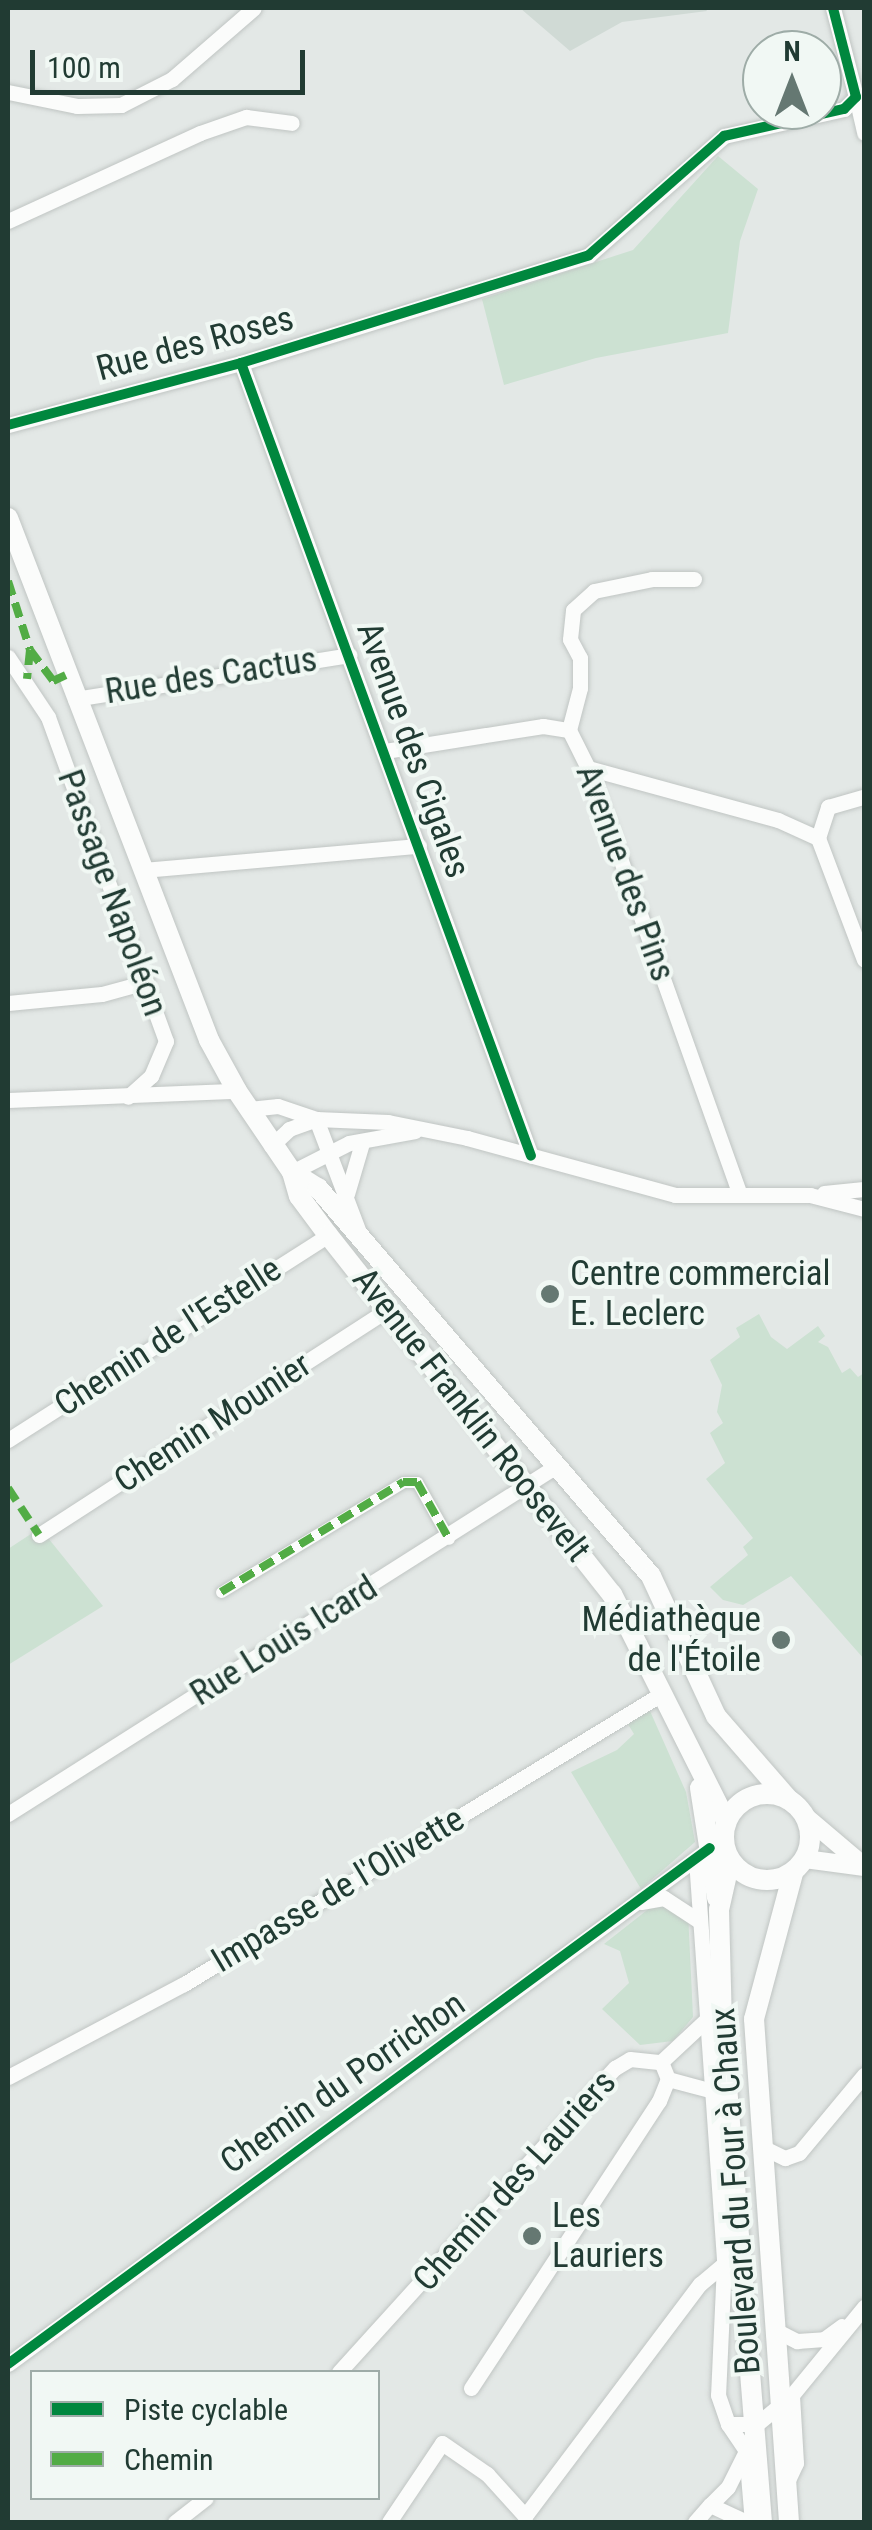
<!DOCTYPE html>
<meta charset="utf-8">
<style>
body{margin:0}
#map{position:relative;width:872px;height:2530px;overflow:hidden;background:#e3e8e6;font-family:"Roboto Condensed",sans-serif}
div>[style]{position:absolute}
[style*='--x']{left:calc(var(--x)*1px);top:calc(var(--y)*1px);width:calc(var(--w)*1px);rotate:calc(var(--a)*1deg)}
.built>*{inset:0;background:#d0dad5}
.green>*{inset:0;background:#cce1d2}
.roads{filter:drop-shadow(0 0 2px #c0c5c3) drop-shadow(0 0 2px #c0c5c3)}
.pedestrian>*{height:11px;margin:-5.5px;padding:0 5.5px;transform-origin:5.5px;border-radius:5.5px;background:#fbfcfb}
.minor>*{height:15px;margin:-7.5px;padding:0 7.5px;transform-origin:7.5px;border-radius:7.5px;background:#fbfcfb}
.tertiary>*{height:18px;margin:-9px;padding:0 9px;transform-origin:9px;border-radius:9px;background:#fbfcfb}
.secondary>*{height:20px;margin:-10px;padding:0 10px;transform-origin:10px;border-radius:10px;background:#fbfcfb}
.secondary>.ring{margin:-10px;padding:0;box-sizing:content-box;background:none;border:20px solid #fbfcfb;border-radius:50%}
.quiet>*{height:8px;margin-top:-4px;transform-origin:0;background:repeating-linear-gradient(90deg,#52ac45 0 15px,transparent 0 23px)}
.cycleway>*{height:10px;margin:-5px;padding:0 5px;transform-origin:5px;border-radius:5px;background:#00873e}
.dots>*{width:28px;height:28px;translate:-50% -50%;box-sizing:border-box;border:5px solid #f1f8f4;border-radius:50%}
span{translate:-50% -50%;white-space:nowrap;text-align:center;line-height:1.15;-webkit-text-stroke:8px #f1f8f4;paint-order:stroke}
.street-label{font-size:35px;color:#213b33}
.poi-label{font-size:35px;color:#213b33}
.left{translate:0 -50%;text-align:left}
.right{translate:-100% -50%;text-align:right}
.frame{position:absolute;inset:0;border:10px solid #213b33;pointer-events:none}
.legend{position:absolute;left:30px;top:2370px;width:350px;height:130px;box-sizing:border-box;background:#f1f8f4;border:2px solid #9eaca7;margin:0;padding:12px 18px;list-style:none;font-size:30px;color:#213b33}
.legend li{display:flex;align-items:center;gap:20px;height:50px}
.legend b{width:50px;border:2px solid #9eaca7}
.north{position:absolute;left:742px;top:30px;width:100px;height:100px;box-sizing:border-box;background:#f1f8f4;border:2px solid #9eaca7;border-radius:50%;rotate:0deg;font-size:28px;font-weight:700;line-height:40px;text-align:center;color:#213b33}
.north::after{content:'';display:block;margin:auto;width:35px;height:45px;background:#657872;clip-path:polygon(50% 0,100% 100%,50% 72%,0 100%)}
.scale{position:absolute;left:30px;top:50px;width:275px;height:45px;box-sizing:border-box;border:5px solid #213b33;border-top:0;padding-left:12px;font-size:30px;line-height:35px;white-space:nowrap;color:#213b33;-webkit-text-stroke:8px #f1f8f4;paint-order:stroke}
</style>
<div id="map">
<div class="built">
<div style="clip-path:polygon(520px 8px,705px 8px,707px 11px,622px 22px,570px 51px)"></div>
</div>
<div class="green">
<div style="clip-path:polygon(718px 156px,758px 189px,740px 241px,728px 333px,596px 358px,504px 385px,482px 299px,633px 250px)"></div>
<div style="clip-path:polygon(759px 1314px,771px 1337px,787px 1349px,818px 1326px,825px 1336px,818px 1342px,828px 1347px,842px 1373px,850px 1368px,858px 1377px,864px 1373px,864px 1659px,791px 1576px,743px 1605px,723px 1600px,710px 1587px,748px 1555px,743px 1547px,753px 1538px,706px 1479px,725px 1463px,710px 1433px,723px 1423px,717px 1412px,722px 1385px,710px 1360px,740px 1337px,736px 1328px)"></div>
<div style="clip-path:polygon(40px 1528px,103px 1606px,8px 1665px,8px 1549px)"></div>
<div style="clip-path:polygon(650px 1711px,686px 1792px,695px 1842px,641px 1889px,571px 1772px,617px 1750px,634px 1734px,626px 1721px)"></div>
<div style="clip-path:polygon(670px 1903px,688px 1913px,693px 2017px,673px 2041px,640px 2045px,602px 2009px,629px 1983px,620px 1951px,604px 1944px,651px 1907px)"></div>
</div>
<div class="roads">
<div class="pedestrian">
<div style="--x:221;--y:1592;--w:213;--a:-31.1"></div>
<div style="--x:403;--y:1482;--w:14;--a:0"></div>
<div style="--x:417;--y:1482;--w:65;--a:60.7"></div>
</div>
<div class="minor">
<div style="--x:8;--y:92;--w:70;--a:11.5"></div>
<div style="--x:77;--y:106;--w:44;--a:-1.3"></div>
<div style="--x:121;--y:105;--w:57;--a:-27"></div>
<div style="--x:172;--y:79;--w:108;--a:-40.9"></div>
<div style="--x:856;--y:97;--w:37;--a:77"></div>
<div style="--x:8;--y:221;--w:211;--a:-24.6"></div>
<div style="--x:200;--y:133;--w:49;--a:-19.2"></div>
<div style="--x:246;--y:117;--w:46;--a:7.4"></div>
<div style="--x:241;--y:363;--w:844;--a:69.91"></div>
<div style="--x:8;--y:425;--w:241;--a:-14.9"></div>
<div style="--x:241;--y:363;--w:364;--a:-17.2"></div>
<div style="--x:589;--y:255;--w:180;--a:-41.4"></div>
<div style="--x:724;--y:136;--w:123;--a:-12.7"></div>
<div style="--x:844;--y:109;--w:17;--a:-45"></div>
<div style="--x:856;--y:97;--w:92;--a:-104.5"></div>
<div style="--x:8;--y:657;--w:72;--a:56.3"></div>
<div style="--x:48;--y:717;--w:345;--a:70"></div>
<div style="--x:166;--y:1041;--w:38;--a:113"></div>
<div style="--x:151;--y:1076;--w:31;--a:138"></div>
<div style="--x:75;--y:699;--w:278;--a:-9.1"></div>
<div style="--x:569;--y:730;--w:43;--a:-75.3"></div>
<div style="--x:580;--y:688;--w:30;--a:-90"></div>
<div style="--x:580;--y:658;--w:21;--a:-118"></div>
<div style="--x:570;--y:639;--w:29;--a:-84"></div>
<div style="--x:573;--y:610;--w:28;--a:-42"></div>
<div style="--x:594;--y:591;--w:59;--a:-11.7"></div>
<div style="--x:652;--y:579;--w:42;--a:0"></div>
<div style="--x:385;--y:751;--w:160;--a:-9"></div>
<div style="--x:543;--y:726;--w:26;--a:9"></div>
<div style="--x:569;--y:730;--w:42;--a:63.4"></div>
<div style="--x:588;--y:768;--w:450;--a:70.4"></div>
<div style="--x:588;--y:768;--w:197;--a:15.3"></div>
<div style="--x:778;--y:820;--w:44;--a:24.2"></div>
<div style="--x:818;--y:838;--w:130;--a:69.3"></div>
<div style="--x:818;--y:838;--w:33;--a:-72"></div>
<div style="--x:828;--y:807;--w:37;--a:-16"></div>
<div style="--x:142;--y:870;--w:278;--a:-5"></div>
<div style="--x:8;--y:1003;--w:94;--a:-5.5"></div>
<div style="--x:102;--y:994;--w:46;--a:-15.3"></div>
<div style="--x:8;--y:1100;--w:229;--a:-2.3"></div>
<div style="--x:249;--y:1109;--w:29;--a:-6"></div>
<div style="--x:278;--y:1106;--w:40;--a:18.9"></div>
<div style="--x:316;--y:1119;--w:72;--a:2.4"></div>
<div style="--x:388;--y:1122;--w:81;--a:11.4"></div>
<div style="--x:467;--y:1138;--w:216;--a:15.3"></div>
<div style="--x:675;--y:1195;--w:135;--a:0"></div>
<div style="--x:810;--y:1195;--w:56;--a:14.5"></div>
<div style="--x:316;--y:1119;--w:121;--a:69.2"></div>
<div style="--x:271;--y:1146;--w:25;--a:-43"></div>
<div style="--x:289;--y:1129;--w:29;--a:-20"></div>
<div style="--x:292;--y:1172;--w:64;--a:-27"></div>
<div style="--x:349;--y:1143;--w:67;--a:-10.3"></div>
<div style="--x:824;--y:1193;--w:40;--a:-5.7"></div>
<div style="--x:347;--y:1194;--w:53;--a:-73.6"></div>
<div style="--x:8;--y:1440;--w:380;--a:-32.6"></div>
<div style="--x:39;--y:1535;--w:414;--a:-32.9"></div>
<div style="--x:8;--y:1814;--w:651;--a:-32.4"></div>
<div style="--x:696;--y:1859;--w:406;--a:86"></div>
<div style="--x:724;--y:2264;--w:131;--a:92.6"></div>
<div style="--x:718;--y:2395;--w:31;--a:71"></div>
<div style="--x:728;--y:2424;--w:29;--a:0"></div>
<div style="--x:757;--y:2424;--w:45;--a:-39.6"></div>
<div style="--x:792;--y:2395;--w:114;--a:-50.7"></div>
<div style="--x:641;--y:1902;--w:23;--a:-10"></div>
<div style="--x:664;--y:1898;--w:42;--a:33.3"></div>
<div style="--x:8;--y:2077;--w:199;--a:-27.9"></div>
<div style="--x:184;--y:1984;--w:560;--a:-31.28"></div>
<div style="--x:668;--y:2079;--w:42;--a:15"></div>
<div style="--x:760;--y:2146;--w:28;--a:26"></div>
<div style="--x:785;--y:2158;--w:15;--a:-20"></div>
<div style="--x:799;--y:2153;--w:102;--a:-50.2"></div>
<div style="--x:773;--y:2329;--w:27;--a:27"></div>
<div style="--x:797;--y:2341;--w:27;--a:-4"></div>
<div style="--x:824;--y:2339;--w:22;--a:-36"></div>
<div style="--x:8;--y:2364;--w:871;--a:-36.32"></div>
<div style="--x:339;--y:2372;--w:411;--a:-47.8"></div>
<div style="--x:615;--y:2068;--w:17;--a:-31"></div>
<div style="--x:630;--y:2059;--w:31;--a:6"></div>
<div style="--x:661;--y:2062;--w:60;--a:-43"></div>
<div style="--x:471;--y:2388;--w:343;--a:-56.8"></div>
<div style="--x:659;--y:2101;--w:24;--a:-68"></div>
<div style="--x:668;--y:2079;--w:18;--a:-112"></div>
<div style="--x:728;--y:2424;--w:32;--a:56"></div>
<div style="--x:746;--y:2451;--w:71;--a:85.2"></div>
<div style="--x:788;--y:2480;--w:19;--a:-65"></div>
<div style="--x:796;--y:2463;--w:68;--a:-93.4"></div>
<div style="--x:710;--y:2505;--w:25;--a:-45"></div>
<div style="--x:728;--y:2487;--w:40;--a:-63.4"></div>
<div style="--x:175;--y:2522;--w:39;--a:-38"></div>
<div style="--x:389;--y:2522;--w:95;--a:-56.1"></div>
<div style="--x:442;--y:2443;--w:55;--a:34.6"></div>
<div style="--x:487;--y:2474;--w:57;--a:47.9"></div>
<div style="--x:525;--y:2516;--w:291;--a:-53"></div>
<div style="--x:700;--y:2284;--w:31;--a:-40"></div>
<div style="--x:695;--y:2522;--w:23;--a:-49"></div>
<div style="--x:710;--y:2505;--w:40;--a:25"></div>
</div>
<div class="tertiary">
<div style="--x:805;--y:1816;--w:77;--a:40.3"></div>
<div style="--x:805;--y:1859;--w:60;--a:7.7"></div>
</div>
<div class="secondary">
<div style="--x:8;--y:518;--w:559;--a:68.94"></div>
<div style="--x:209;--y:1040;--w:58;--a:61.2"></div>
<div style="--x:237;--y:1091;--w:98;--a:55.8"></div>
<div style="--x:292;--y:1172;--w:31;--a:32"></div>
<div style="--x:318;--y:1188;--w:511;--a:49.36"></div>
<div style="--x:651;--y:1576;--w:154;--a:65.1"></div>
<div style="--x:716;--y:1716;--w:111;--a:49"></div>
<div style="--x:292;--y:1172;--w:25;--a:74"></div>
<div style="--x:299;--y:1196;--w:49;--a:53.4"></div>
<div style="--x:328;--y:1235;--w:458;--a:51.7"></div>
<div style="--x:612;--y:1594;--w:254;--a:63.3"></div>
<div style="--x:700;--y:1788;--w:111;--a:81.2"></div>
<div class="ring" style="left:724px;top:1794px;width:66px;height:66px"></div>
<div style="--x:730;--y:1861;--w:50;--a:102.7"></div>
<div style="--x:719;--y:1910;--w:113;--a:88.5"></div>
<div style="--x:722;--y:2023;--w:501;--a:85.42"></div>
<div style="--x:789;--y:2522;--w:504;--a:-93.98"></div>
<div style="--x:754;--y:2019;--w:151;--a:-75"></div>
</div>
</div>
<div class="quiet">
<div style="--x:8;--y:581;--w:72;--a:72.3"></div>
<div style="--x:30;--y:650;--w:29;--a:96"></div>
<div style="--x:30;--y:650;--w:39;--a:53"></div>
<div style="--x:53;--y:681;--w:14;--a:-25"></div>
<div style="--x:8;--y:1488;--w:56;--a:56.6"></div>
<div style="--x:221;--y:1592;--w:213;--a:-31.1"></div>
<div style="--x:403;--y:1482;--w:14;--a:0"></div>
<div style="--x:417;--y:1482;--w:65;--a:60.7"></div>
</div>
<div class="cycleway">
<div style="--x:241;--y:363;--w:844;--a:69.91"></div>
<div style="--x:8;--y:425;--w:241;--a:-14.9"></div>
<div style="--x:241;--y:363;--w:364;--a:-17.2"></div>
<div style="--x:589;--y:255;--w:180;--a:-41.4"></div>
<div style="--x:724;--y:136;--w:123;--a:-12.7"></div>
<div style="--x:844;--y:109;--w:17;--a:-45"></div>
<div style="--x:856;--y:97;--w:92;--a:-104.5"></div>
<div style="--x:8;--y:2364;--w:871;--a:-36.32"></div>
</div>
<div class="dots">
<div style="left:550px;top:1294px;background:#657872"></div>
<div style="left:781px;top:1640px;background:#657872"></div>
<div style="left:532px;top:2236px;background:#657872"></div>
</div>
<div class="street-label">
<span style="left:195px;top:344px;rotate:-15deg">Rue des Roses</span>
<span style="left:211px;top:676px;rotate:-9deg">Rue des Cactus</span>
<span style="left:413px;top:750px;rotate:70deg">Avenue des Cigales</span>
<span style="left:625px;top:873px;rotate:70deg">Avenue des Pins</span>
<span style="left:112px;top:893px;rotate:70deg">Passage Napoléon</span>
<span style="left:168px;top:1337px;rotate:-33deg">Chemin de l'Estelle</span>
<span style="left:471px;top:1415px;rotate:52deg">Avenue Franklin Roosevelt</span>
<span style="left:213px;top:1423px;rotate:-33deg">Chemin Mounier</span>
<span style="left:284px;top:1641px;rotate:-32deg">Rue Louis Icard</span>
<span style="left:338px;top:1890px;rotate:-31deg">Impasse de l'Olivette</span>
<span style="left:343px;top:2083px;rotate:-35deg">Chemin du Porrichon</span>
<span style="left:515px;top:2181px;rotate:-48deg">Chemin des Lauriers</span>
<span style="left:736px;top:2191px;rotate:-94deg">Boulevard du Four à Chaux</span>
</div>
<div class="poi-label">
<span class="left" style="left:570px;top:1294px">Centre commercial<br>E. Leclerc</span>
<span class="right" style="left:761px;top:1640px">Médiathèque<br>de l'Étoile</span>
<span class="left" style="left:552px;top:2236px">Les<br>Lauriers</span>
</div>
<div class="frame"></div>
<ul class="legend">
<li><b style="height:12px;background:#00873e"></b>Piste cyclable</li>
<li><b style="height:12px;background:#52ac45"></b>Chemin</li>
</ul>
<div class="north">N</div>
<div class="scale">100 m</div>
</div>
